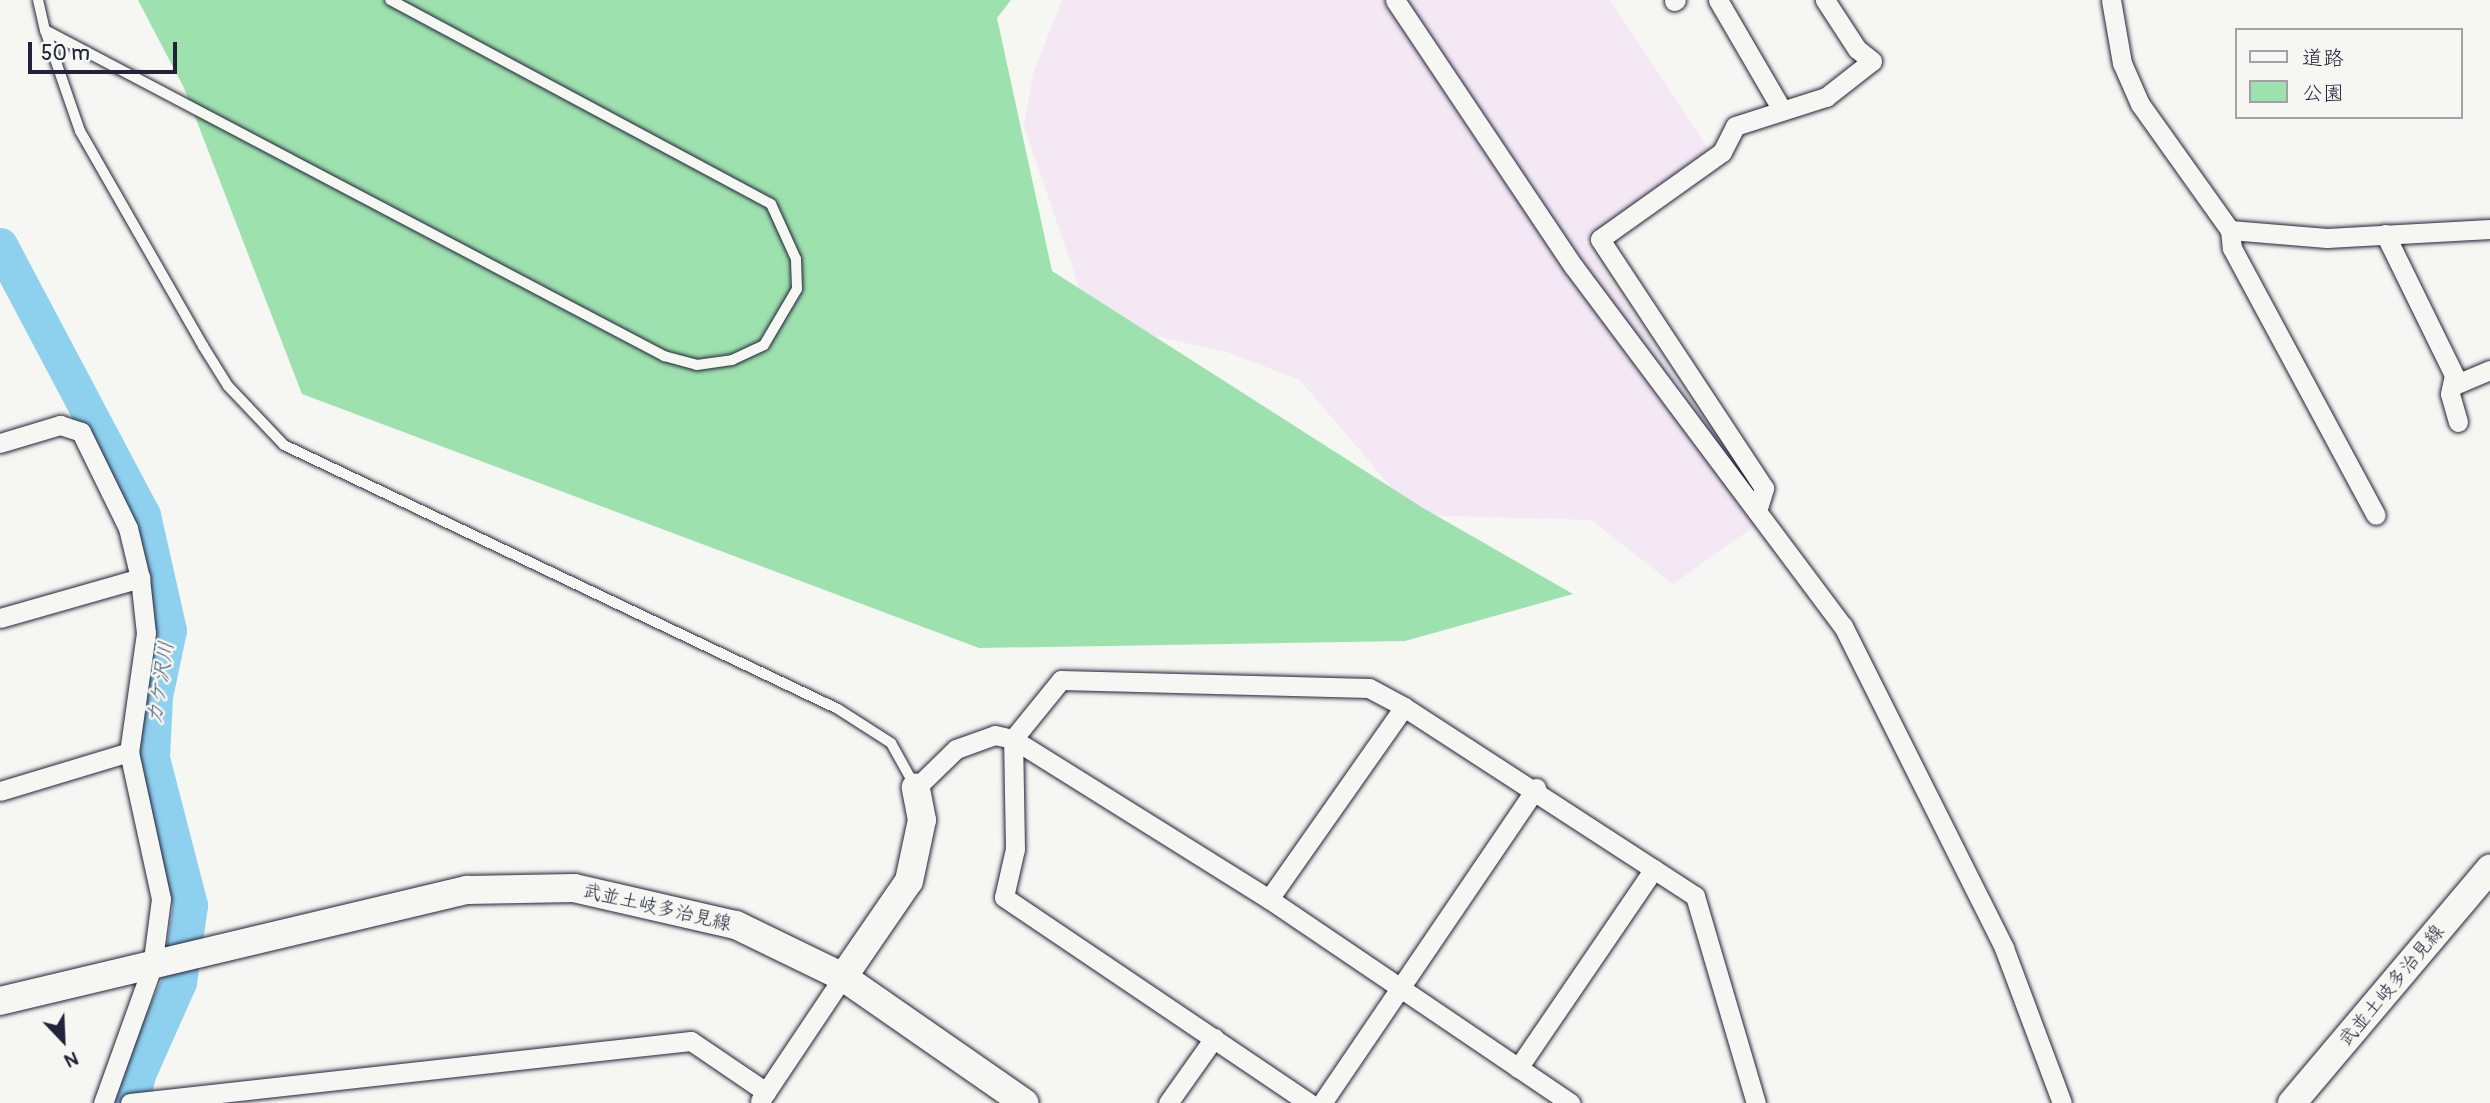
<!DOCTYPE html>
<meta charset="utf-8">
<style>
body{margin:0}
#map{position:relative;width:2490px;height:1103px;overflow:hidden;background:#f6f6f2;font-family:Pangolin,"Klee One",sans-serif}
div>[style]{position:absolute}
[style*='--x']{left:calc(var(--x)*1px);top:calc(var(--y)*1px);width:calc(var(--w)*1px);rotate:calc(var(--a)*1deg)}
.built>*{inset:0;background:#f3e8f3}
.green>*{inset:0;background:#9de2ae}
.river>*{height:35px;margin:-17.5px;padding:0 17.5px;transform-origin:17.5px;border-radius:17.5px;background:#8dd1ef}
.roads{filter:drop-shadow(0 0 2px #22223b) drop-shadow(0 0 2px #22223b)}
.lane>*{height:10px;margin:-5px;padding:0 5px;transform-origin:5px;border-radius:5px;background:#f6f6f2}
.street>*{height:19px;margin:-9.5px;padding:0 9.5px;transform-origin:9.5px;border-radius:9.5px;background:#f6f6f2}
.secondary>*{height:28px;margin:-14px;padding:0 14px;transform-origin:14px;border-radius:14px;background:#f6f6f2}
span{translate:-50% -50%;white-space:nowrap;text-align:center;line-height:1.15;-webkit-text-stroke:5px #f6f6f2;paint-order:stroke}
.street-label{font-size:19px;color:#22223b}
.water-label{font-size:21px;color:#425771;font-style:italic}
.legend{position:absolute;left:2235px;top:28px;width:228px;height:91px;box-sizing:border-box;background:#f6f6f2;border:2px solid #a1a1a9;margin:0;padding:9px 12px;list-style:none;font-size:21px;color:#22223b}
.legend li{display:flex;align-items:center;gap:14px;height:35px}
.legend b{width:35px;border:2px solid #a1a1a9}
.north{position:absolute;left:28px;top:1005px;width:70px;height:70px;-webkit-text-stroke:5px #f6f6f2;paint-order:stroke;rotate:157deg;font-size:19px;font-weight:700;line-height:28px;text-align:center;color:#22223b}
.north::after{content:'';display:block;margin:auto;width:24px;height:32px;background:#22223b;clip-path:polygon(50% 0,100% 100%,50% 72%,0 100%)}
.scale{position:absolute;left:28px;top:42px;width:149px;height:32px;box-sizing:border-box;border:4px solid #22223b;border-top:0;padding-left:9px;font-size:21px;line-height:24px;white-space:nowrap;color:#22223b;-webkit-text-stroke:5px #f6f6f2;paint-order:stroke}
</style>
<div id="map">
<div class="built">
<div style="clip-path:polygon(1062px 0,1610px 0,1711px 153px,1584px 242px,1769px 516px,1673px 584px,1591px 520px,1415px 515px,1300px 380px,1227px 352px,1091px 322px,1024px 126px,1033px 74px)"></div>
</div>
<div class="green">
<div style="clip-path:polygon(138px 0,1011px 0,997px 18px,1052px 271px,1423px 508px,1573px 594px,1405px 641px,979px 648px,302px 394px,184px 88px)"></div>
</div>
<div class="river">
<div style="--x:0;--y:245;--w:306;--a:62.1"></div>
<div style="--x:143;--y:515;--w:118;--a:77.3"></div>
<div style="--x:169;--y:630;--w:67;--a:102"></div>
<div style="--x:155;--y:696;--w:62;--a:92.8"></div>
<div style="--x:152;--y:758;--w:152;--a:75.5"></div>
<div style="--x:190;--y:905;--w:78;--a:98.1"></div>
<div style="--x:179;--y:982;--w:101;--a:114"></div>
<div style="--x:138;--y:1074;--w:30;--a:102"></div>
</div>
<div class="roads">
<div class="lane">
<div style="--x:38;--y:0;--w:31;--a:77"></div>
<div style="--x:45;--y:30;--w:700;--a:27.77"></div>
<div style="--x:664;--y:356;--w:34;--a:15"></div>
<div style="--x:697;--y:365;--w:35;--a:-8"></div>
<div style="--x:732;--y:360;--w:35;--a:-25"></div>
<div style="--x:764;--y:345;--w:65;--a:-59.5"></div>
<div style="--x:797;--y:289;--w:30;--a:-92"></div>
<div style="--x:796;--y:259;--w:60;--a:-114.4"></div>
<div style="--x:771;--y:204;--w:432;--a:-151.8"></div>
<div style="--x:45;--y:30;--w:107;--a:70.9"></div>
<div style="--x:80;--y:131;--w:248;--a:60.2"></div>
<div style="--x:203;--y:346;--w:47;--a:58"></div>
<div style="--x:228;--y:386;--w:81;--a:46.5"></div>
<div style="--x:284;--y:445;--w:614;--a:25.48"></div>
<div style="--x:838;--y:709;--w:63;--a:32.7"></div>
<div style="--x:891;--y:743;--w:51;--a:60.9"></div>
</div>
<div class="street">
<div style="--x:1395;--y:0;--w:321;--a:56.2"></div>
<div style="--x:1574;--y:267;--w:449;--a:53.2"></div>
<div style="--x:1843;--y:626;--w:360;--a:63.4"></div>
<div style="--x:2004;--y:948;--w:165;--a:69.5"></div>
<div style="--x:1718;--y:0;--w:127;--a:59.8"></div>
<div style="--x:2111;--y:0;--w:64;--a:80.1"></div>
<div style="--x:2122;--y:63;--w:45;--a:66.3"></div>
<div style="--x:2140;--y:104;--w:155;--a:54.5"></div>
<div style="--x:2230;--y:230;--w:97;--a:4.7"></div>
<div style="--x:2327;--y:238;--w:163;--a:-3.2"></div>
<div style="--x:1674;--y:1;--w:2;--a:-27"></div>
<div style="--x:2230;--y:230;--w:18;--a:84"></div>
<div style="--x:2232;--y:248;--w:303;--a:61.7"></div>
<div style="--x:2385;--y:234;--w:157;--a:63.9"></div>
<div style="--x:2454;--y:375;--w:19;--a:102"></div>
<div style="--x:2450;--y:394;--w:29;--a:74"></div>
<div style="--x:2452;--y:386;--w:41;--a:-22.8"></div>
<div style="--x:0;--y:443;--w:63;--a:-16.7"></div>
<div style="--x:60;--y:425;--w:22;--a:18"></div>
<div style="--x:81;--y:432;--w:107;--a:63.9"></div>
<div style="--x:128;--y:528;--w:51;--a:76.5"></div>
<div style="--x:140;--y:578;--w:55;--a:83.8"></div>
<div style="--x:146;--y:633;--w:120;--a:98.1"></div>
<div style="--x:129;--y:752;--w:150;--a:77.7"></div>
<div style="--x:161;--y:899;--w:69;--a:97.5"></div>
<div style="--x:152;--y:967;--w:145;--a:109.8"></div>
<div style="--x:1758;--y:508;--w:21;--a:-73"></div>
<div style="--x:1764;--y:488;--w:298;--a:-123.4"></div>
<div style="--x:1600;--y:239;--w:150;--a:-35.5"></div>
<div style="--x:1722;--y:152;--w:29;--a:-63"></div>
<div style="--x:1735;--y:126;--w:96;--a:-17.7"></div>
<div style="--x:1826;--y:97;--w:58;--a:-38"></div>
<div style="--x:1872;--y:61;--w:19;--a:-141"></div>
<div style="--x:1857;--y:49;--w:59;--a:-123.1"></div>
<div style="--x:0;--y:618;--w:146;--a:-15.9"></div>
<div style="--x:916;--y:788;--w:56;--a:-44.3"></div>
<div style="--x:956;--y:749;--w:41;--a:-19.7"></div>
<div style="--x:995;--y:735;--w:18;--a:13"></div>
<div style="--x:1013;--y:739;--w:302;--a:32"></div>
<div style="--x:1269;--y:899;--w:364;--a:34.1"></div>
<div style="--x:0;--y:791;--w:135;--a:-16.8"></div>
<div style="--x:1269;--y:899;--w:235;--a:-54.9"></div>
<div style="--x:1404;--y:707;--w:347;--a:33"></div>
<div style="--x:1695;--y:896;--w:216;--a:73.6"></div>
<div style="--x:1518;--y:1068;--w:241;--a:-55.7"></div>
<div style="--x:760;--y:1101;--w:149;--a:-56.2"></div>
<div style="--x:130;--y:1103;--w:564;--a:-6.31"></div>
<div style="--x:691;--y:1041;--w:91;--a:34.2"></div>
<div style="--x:1168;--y:1103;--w:80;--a:-54.7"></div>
<div style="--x:1309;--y:1103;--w:368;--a:-146"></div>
<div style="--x:1004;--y:897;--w:49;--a:-77.1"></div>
<div style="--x:1015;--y:849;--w:110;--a:-91"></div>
<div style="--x:1013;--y:739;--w:76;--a:-50.9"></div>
<div style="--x:1061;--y:680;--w:308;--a:1.5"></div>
<div style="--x:1369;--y:688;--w:40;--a:28"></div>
<div style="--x:1322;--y:1103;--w:381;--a:-55.8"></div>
</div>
<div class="secondary">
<div style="--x:843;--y:977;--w:116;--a:-55.5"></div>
<div style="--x:909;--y:881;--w:62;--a:-78"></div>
<div style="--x:922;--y:820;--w:33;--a:-101"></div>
<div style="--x:0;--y:1001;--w:480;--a:-13.4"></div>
<div style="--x:467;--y:890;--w:107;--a:-1.1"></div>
<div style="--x:574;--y:888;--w:166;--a:12.9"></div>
<div style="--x:736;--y:925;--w:119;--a:25.9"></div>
<div style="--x:843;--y:977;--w:221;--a:34.8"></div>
<div style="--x:2292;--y:1103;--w:307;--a:-49.8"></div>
</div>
</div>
<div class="street-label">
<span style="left:657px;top:908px;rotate:13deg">武並土岐多治見線</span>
<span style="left:2392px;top:986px;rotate:-50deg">武並土岐多治見線</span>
</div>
<div class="water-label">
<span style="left:161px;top:683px;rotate:-81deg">カケ沢川</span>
</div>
<ul class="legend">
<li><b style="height:9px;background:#f6f6f2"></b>道路</li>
<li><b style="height:19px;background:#9de2ae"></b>公園</li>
</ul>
<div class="north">N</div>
<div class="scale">50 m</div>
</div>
